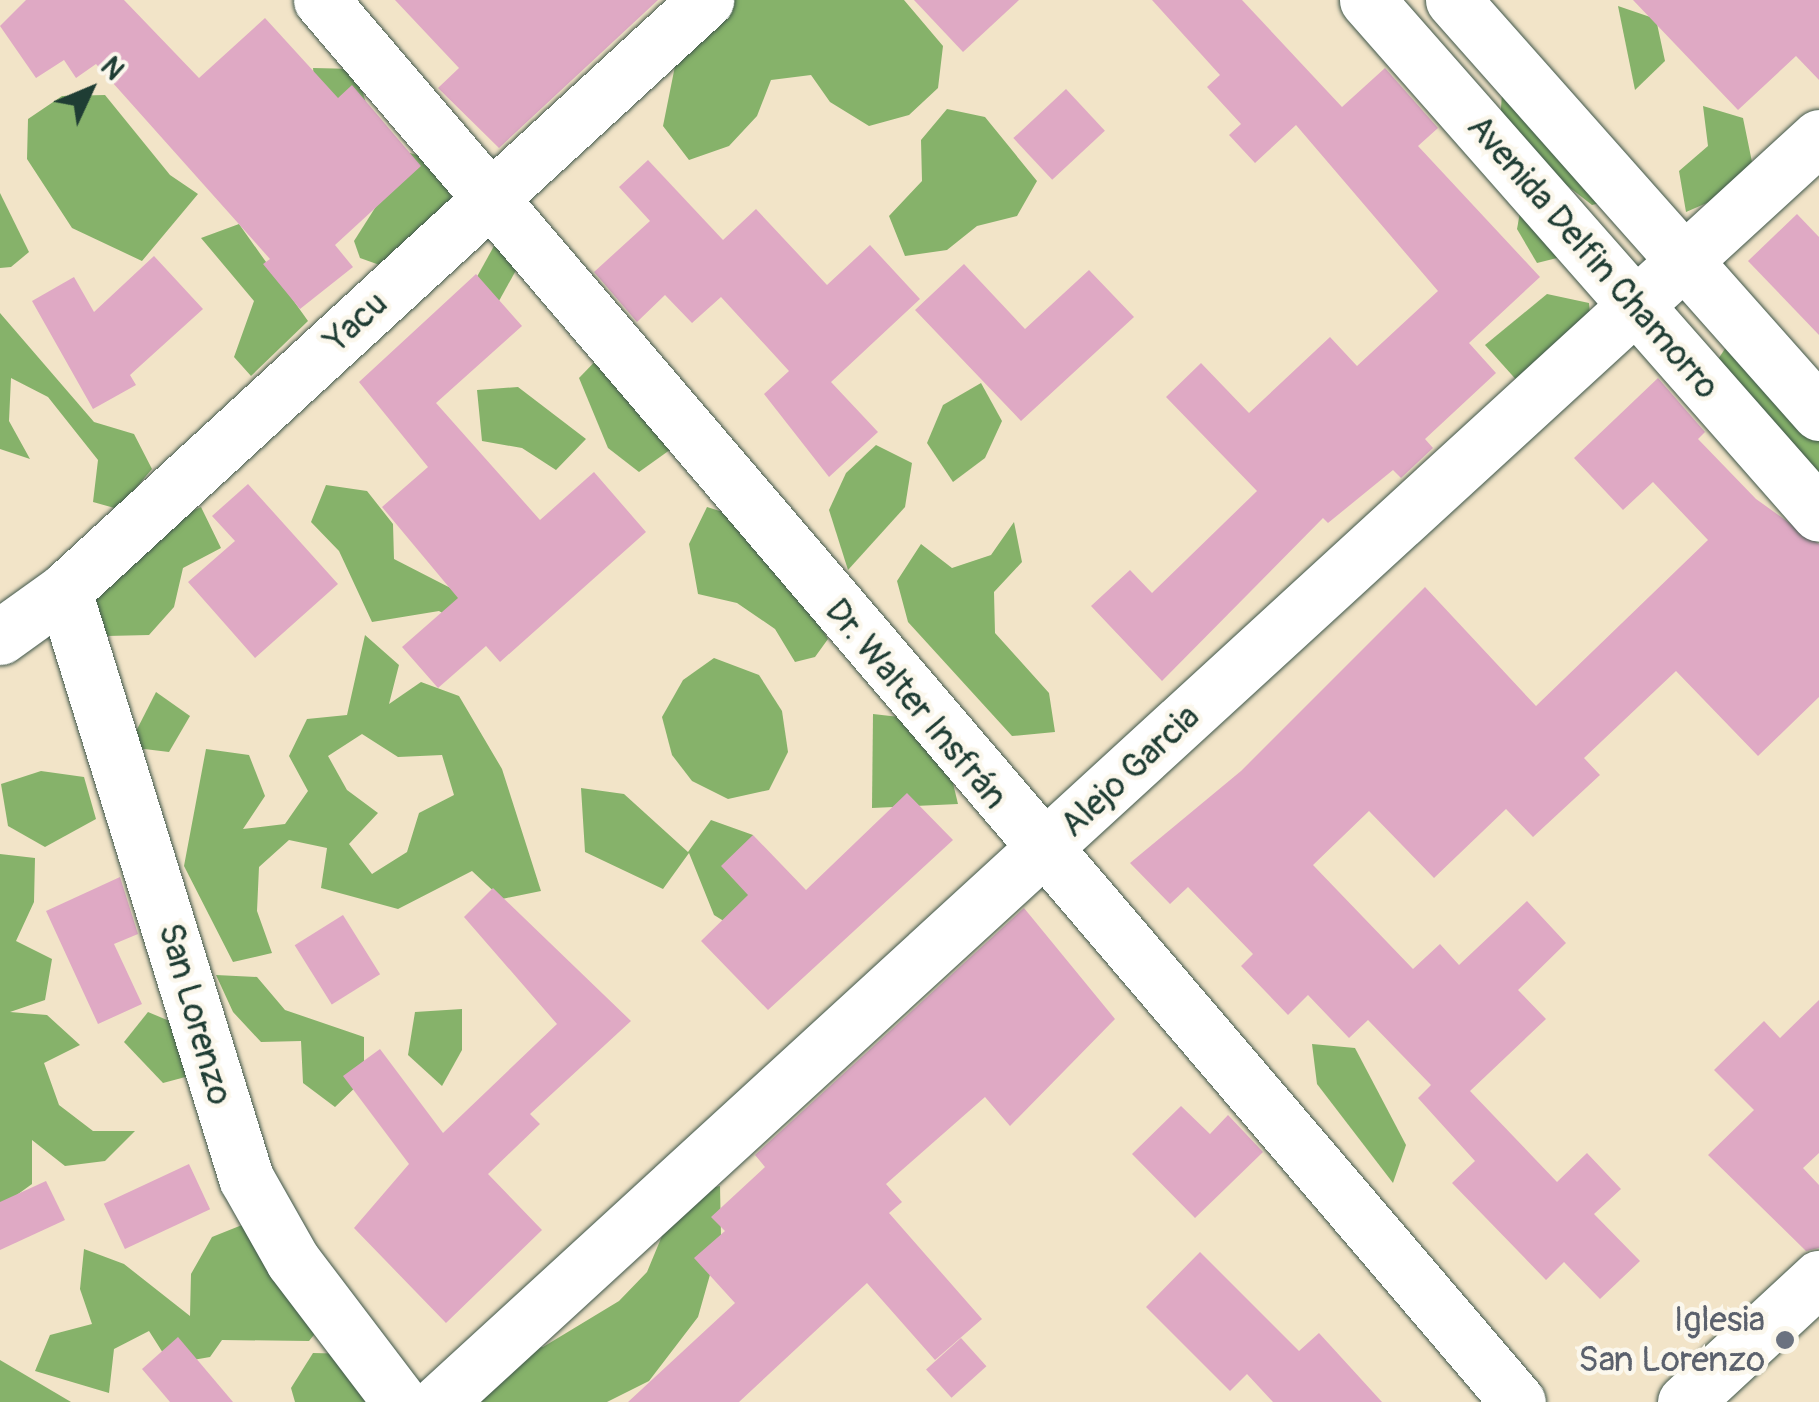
<!DOCTYPE html>
<meta charset="utf-8">
<style>
body{margin:0}
#map{position:relative;width:1819px;height:1402px;overflow:hidden;background:#f2e4c8;font-family:Pangolin,sans-serif}
div>[style]{position:absolute}
[style*='--x']{left:calc(var(--x)*1px);top:calc(var(--y)*1px);width:calc(var(--w)*1px);rotate:calc(var(--a)*1deg)}
.forest>*{inset:0;background:#86b26a;transform-origin:0 0}
.building>*{inset:0;background:#dfa9c4;transform-origin:0 0}
.roads{filter:drop-shadow(0 0 2px #3f564a) drop-shadow(0 0 2px #3f564a)}
.minor>*{height:55px;margin:-27.5px;padding:0 27.5px;transform-origin:27.5px;border-radius:27.5px;background:#fff}
.dots>*{width:28px;height:28px;translate:-50% -50%;box-sizing:border-box;border:5px solid #fbf7ec;border-radius:50%}
span{translate:-50% -50%;white-space:nowrap;text-align:center;line-height:1.15;-webkit-text-stroke:9px #fbf7ec;paint-order:stroke}
.street-label{font-size:35px;color:#1f3d34}
.worship-label{font-size:35px;color:#5b616d}
.right{translate:-100% -50%;text-align:right}
.north{position:absolute;left:40px;top:40px;width:100px;height:100px;-webkit-text-stroke:8px #fbf7ec;paint-order:stroke;rotate:46deg;font-size:28px;font-weight:700;line-height:40px;text-align:center;color:#1f3d34}
.north::after{content:'';display:block;margin:auto;width:35px;height:45px;background:#1f3d34;clip-path:polygon(50% 0,100% 100%,50% 72%,0 100%)}
</style>
<div id="map">
<div class="forest">
<div style="clip-path:polygon(722px 0,904px 0,943px 46px,938px 88px,909px 115px,869px 126px,830px 102px,811px 75px,771px 80px,757px 116px,729px 146px,689px 160px,663px 126px,679px 46px)"></div>
<div style="clip-path:polygon(1618px 6px,1656px 19px,1665px 61px,1635px 90px)"></div>
<div style="clip-path:polygon(313px 68px,356px 69px,368px 110px,317px 109px)"></div>
<div style="clip-path:polygon(1503px 80px,1623px 197px,1592px 205px,1560px 180px,1500px 122px)"></div>
<div style="clip-path:polygon(105px 95px,170px 175px,198px 194px,142px 261px,72px 228px,27px 159px,28px 119px,62px 96px)"></div>
<div style="clip-path:polygon(1703px 106px,1743px 118px,1752px 162px,1723px 196px,1686px 212px,1679px 171px,1708px 146px)"></div>
<div style="clip-path:polygon(947px 109px,985px 117px,1037px 181px,1017px 216px,977px 226px,947px 250px,905px 256px,889px 216px,922px 181px,921px 140px)"></div>
<div style="clip-path:polygon(410px 153px,440px 162px,451px 198px,402px 273px,360px 258px,354px 241px)"></div>
<div style="clip-path:polygon(0 193px,29px 252px,11px 267px,0 268px)"></div>
<div style="clip-path:polygon(1523px 196px,1577px 253px,1537px 263px,1517px 229px)"></div>
<div style="clip-path:polygon(239px 224px,308px 321px,251px 376px,234px 357px,254px 301px,201px 238px)"></div>
<div style="left:499px;top:237px;width:31px;height:80px;rotate:29deg"></div>
<div style="clip-path:polygon(1547px 294px,1589px 303px,1593px 347px,1520px 384px,1485px 345px)"></div>
<div style="clip-path:polygon(0 313px,94px 422px,134px 434px,152px 469px,118px 509px,93px 502px,98px 460px,48px 397px,11px 378px,9px 421px,30px 459px,0 449px)"></div>
<div style="clip-path:polygon(1732px 338px,1819px 419px,1819px 483px,1713px 367px)"></div>
<div style="clip-path:polygon(607px 349px,681px 442px,639px 472px,608px 448px,579px 378px)"></div>
<div style="clip-path:polygon(981px 383px,1002px 421px,985px 458px,953px 482px,927px 443px,943px 405px)"></div>
<div style="clip-path:polygon(518px 387px,586px 439px,556px 470px,522px 448px,482px 441px,477px 390px)"></div>
<div style="clip-path:polygon(876px 445px,912px 463px,905px 507px,848px 570px,829px 510px,846px 473px)"></div>
<div style="clip-path:polygon(326px 485px,367px 491px,393px 524px,394px 559px,470px 598px,479px 635px,439px 611px,372px 622px,339px 551px,311px 522px)"></div>
<div style="clip-path:polygon(201px 507px,221px 548px,183px 568px,174px 607px,149px 635px,107px 636px,73px 612px,140px 559px,161px 525px)"></div>
<div style="clip-path:polygon(707px 507px,742px 518px,793px 581px,828px 639px,815px 657px,795px 662px,775px 629px,737px 603px,698px 594px,689px 544px)"></div>
<div style="clip-path:polygon(1014px 522px,1022px 562px,994px 592px,995px 633px,1049px 693px,1055px 732px,1012px 736px,908px 622px,897px 581px,921px 544px,952px 568px,991px 555px)"></div>
<div style="clip-path:polygon(evenodd,365px 635px,399px 665px,389px 704px,421px 682px,459px 696px,502px 769px,541px 891px,502px 899px,472px 871px,398px 909px,321px 888px,327px 848px,289px 840px,259px 867px,257px 911px,272px 953px,233px 962px,184px 866px,206px 749px,249px 755px,265px 796px,243px 829px,285px 824px,308px 791px,289px 756px,307px 719px,347px 715px,365px 635px,362px 734px,398px 757px,442px 755px,454px 795px,419px 813px,407px 852px,372px 874px,349px 844px,378px 813px,347px 790px,328px 756px,362px 734px)"></div>
<div style="clip-path:polygon(714px 658px,759px 675px,782px 711px,788px 752px,769px 790px,728px 799px,692px 781px,672px 755px,662px 717px,683px 680px)"></div>
<div style="clip-path:polygon(156px 692px,190px 716px,169px 752px,128px 747px)"></div>
<div style="clip-path:polygon(873px 714px,908px 718px,946px 754px,958px 804px,872px 808px)"></div>
<div style="clip-path:polygon(41px 771px,84px 777px,96px 819px,45px 847px,8px 826px,1px 784px)"></div>
<div style="clip-path:polygon(581px 788px,624px 794px,688px 852px,711px 820px,753px 835px,748px 936px,714px 915px,689px 853px,663px 889px,585px 852px)"></div>
<div style="clip-path:polygon(0 854px,35px 858px,34px 902px,16px 941px,52px 959px,45px 1000px,10px 1012px,47px 1015px,80px 1045px,44px 1063px,59px 1105px,93px 1131px,135px 1131px,105px 1161px,65px 1166px,32px 1140px,32px 1184px,0 1207px)"></div>
<div style="clip-path:polygon(216px 975px,257px 977px,285px 1010px,364px 1037px,364px 1079px,335px 1107px,303px 1083px,301px 1041px,261px 1042px,233px 1012px)"></div>
<div style="clip-path:polygon(462px 1009px,462px 1050px,442px 1086px,408px 1055px,415px 1012px)"></div>
<div style="clip-path:polygon(148px 1012px,191px 1030px,204px 1072px,163px 1083px,124px 1042px)"></div>
<div style="clip-path:polygon(1312px 1044px,1355px 1048px,1406px 1145px,1393px 1183px,1317px 1084px)"></div>
<div style="clip-path:polygon(720px 1186px,721px 1236px,698px 1317px,649px 1381px,607px 1402px,482px 1402px,493px 1353px,543px 1347px,619px 1301px,647px 1272px,679px 1195px)"></div>
<div style="clip-path:polygon(252px 1221px,335px 1309px,309px 1341px,222px 1340px,210px 1357px,170px 1364px,149px 1331px,114px 1349px,109px 1393px,35px 1371px,50px 1335px,92px 1324px,80px 1289px,84px 1249px,124px 1264px,190px 1316px,191px 1274px,212px 1237px)"></div>
<div style="clip-path:polygon(313px 1353px,355px 1354px,390px 1402px,295px 1402px,291px 1388px)"></div>
<div style="clip-path:polygon(0 1360px,71px 1402px,0 1402px)"></div>
</div>
<div class="building">
<div style="clip-path:polygon(26px 0,124px 0,199px 78px,265px 18px,338px 98px,352px 85px,421px 166px,335px 245px,353px 267px,300px 309px,263px 264px,270px 259px,96px 64px,76px 78px,64px 60px,36px 78px,0 26px)"></div>
<div style="clip-path:polygon(395px 0,658px 0,499px 148px,438px 88px,459px 68px)"></div>
<div style="clip-path:polygon(914px 0,1019px 0,963px 52px)"></div>
<div style="clip-path:polygon(1152px 0,1242px 0,1342px 107px,1385px 68px,1438px 128px,1418px 146px,1540px 277px,1469px 343px,1496px 373px,1425px 439px,1433px 448px,1401px 478px,1393px 470px,1328px 523px,1323px 518px,1162px 681px,1091px 606px,1130px 570px,1152px 593px,1257px 491px,1166px 397px,1201px 363px,1249px 413px,1330px 337px,1357px 366px,1438px 291px,1296px 125px,1255px 163px,1229px 135px,1241px 124px,1207px 87px,1220px 75px)"></div>
<div style="clip-path:polygon(1633px 0,1819px 0,1819px 80px,1796px 56px,1738px 110px)"></div>
<div style="left:1066px;top:89px;width:57px;height:72px;rotate:47deg"></div>
<div style="clip-path:polygon(648px 160px,723px 240px,756px 209px,827px 285px,870px 245px,920px 299px,831px 382px,878px 432px,829px 477px,764px 394px,789px 371px,721px 297px,692px 323px,665px 295px,637px 322px,594px 272px,650px 221px,619px 187px)"></div>
<div style="clip-path:polygon(1797px 214px,1819px 237px,1819px 335px,1748px 261px)"></div>
<div style="clip-path:polygon(154px 256px,203px 309px,130px 375px,136px 385px,93px 409px,32px 301px,74px 277px,94px 312px)"></div>
<div style="clip-path:polygon(964px 264px,1025px 329px,1089px 270px,1134px 317px,1021px 421px,915px 310px)"></div>
<div style="clip-path:polygon(476px 274px,522px 326px,436px 403px,540px 520px,594px 472px,646px 532px,500px 662px,486px 646px,438px 688px,402px 647px,458px 598px,382px 507px,428px 467px,359px 382px)"></div>
<div style="clip-path:polygon(1658px 378px,1705px 432px,1698px 439px,1756px 499px,1819px 544px,1819px 697px,1758px 756px,1676px 671px,1584px 758px,1600px 775px,1533px 837px,1506px 809px,1434px 878px,1369px 811px,1313px 865px,1413px 969px,1440px 944px,1459px 965px,1527px 901px,1566px 943px,1518px 990px,1546px 1019px,1470px 1091px,1557px 1182px,1587px 1153px,1621px 1189px,1594px 1214px,1640px 1261px,1600px 1299px,1564px 1262px,1546px 1280px,1452px 1183px,1475px 1161px,1418px 1098px,1431px 1085px,1368px 1020px,1349px 1038px,1308px 995px,1288px 1015px,1241px 966px,1253px 954px,1188px 887px,1170px 904px,1130px 863px,1241px 771px,1425px 587px,1536px 706px,1708px 540px,1653px 482px,1623px 510px,1574px 458px)"></div>
<div style="clip-path:polygon(248px 484px,338px 584px,255px 658px,188px 582px,235px 541px,212px 516px)"></div>
<div style="clip-path:polygon(907px 793px,953px 840px,768px 1010px,701px 941px,748px 895px,721px 866px,753px 835px,806px 890px)"></div>
<div style="clip-path:polygon(120px 877px,138px 934px,114px 944px,142px 1004px,98px 1024px,46px 911px)"></div>
<div style="clip-path:polygon(493px 888px,631px 1021px,530px 1114px,540px 1124px,488px 1174px,542px 1230px,446px 1323px,354px 1228px,409px 1164px,343px 1076px,380px 1049px,443px 1133px,557px 1024px,464px 917px)"></div>
<div style="clip-path:polygon(1024px 908px,1115px 1019px,1010px 1126px,985px 1097px,886px 1184px,902px 1202px,889px 1213px,982px 1319px,935px 1360px,867px 1283px,739px 1402px,628px 1402px,735px 1303px,694px 1258px,725px 1231px,711px 1217px,765px 1167px,755px 1155px)"></div>
<div style="left:343px;top:915px;width:70px;height:57px;rotate:58deg"></div>
<div style="clip-path:polygon(1819px 1000px,1819px 1153px,1803px 1168px,1819px 1185px,1819px 1248px,1806px 1251px,1708px 1155px,1754px 1110px,1714px 1070px,1764px 1021px,1780px 1038px)"></div>
<div style="clip-path:polygon(1181px 1106px,1210px 1134px,1228px 1115px,1263px 1152px,1195px 1218px,1132px 1154px)"></div>
<div style="left:189px;top:1164px;width:50px;height:94px;rotate:65deg"></div>
<div style="clip-path:polygon(46px 1181px,65px 1220px,0 1250px,0 1202px)"></div>
<div style="clip-path:polygon(1200px 1252px,1299px 1351px,1319px 1333px,1382px 1402px,1273px 1402px,1247px 1374px,1230px 1391px,1146px 1307px)"></div>
<div style="clip-path:polygon(178px 1337px,233px 1402px,170px 1402px,142px 1369px)"></div>
<div style="left:961px;top:1338px;width:38px;height:47px;rotate:48deg"></div>
</div>
<div class="roads">
<div class="minor">
<div style="--x:321;--y:0;--w:1843;--a:49.51"></div>
<div style="--x:1367;--y:0;--w:684;--a:48.67"></div>
<div style="--x:1453;--y:0;--w:552;--a:48.45"></div>
<div style="--x:64;--y:591;--w:615;--a:72.77"></div>
<div style="--x:246;--y:1178;--w:95;--a:60.5"></div>
<div style="--x:293;--y:1261;--w:177;--a:52.8"></div>
<div style="--x:0;--y:637;--w:79;--a:-35.7"></div>
<div style="--x:64;--y:591;--w:873;--a:-42.63"></div>
<div style="--x:439;--y:1402;--w:1872;--a:-42.51"></div>
<div style="--x:1685;--y:1402;--w:183;--a:-42.8"></div>
</div>
</div>
<div class="dots">
<div style="left:1785px;top:1340px;background:#6b7280"></div>
</div>
<div class="street-label">
<span style="left:1593px;top:257px;rotate:49deg">Avenida Delfin Chamorro</span>
<span style="left:356px;top:322px;rotate:-43deg">Yacu</span>
<span style="left:916px;top:704px;rotate:50deg">Dr. Walter Insfrán</span>
<span style="left:1130px;top:771px;rotate:-43deg">Alejo Garcia</span>
<span style="left:195px;top:1014px;rotate:74deg">San Lorenzo</span>
</div>
<div class="worship-label">
<span class="right" style="left:1765px;top:1340px">Iglesia<br>San Lorenzo</span>
</div>
<div class="north">N</div>
</div>
